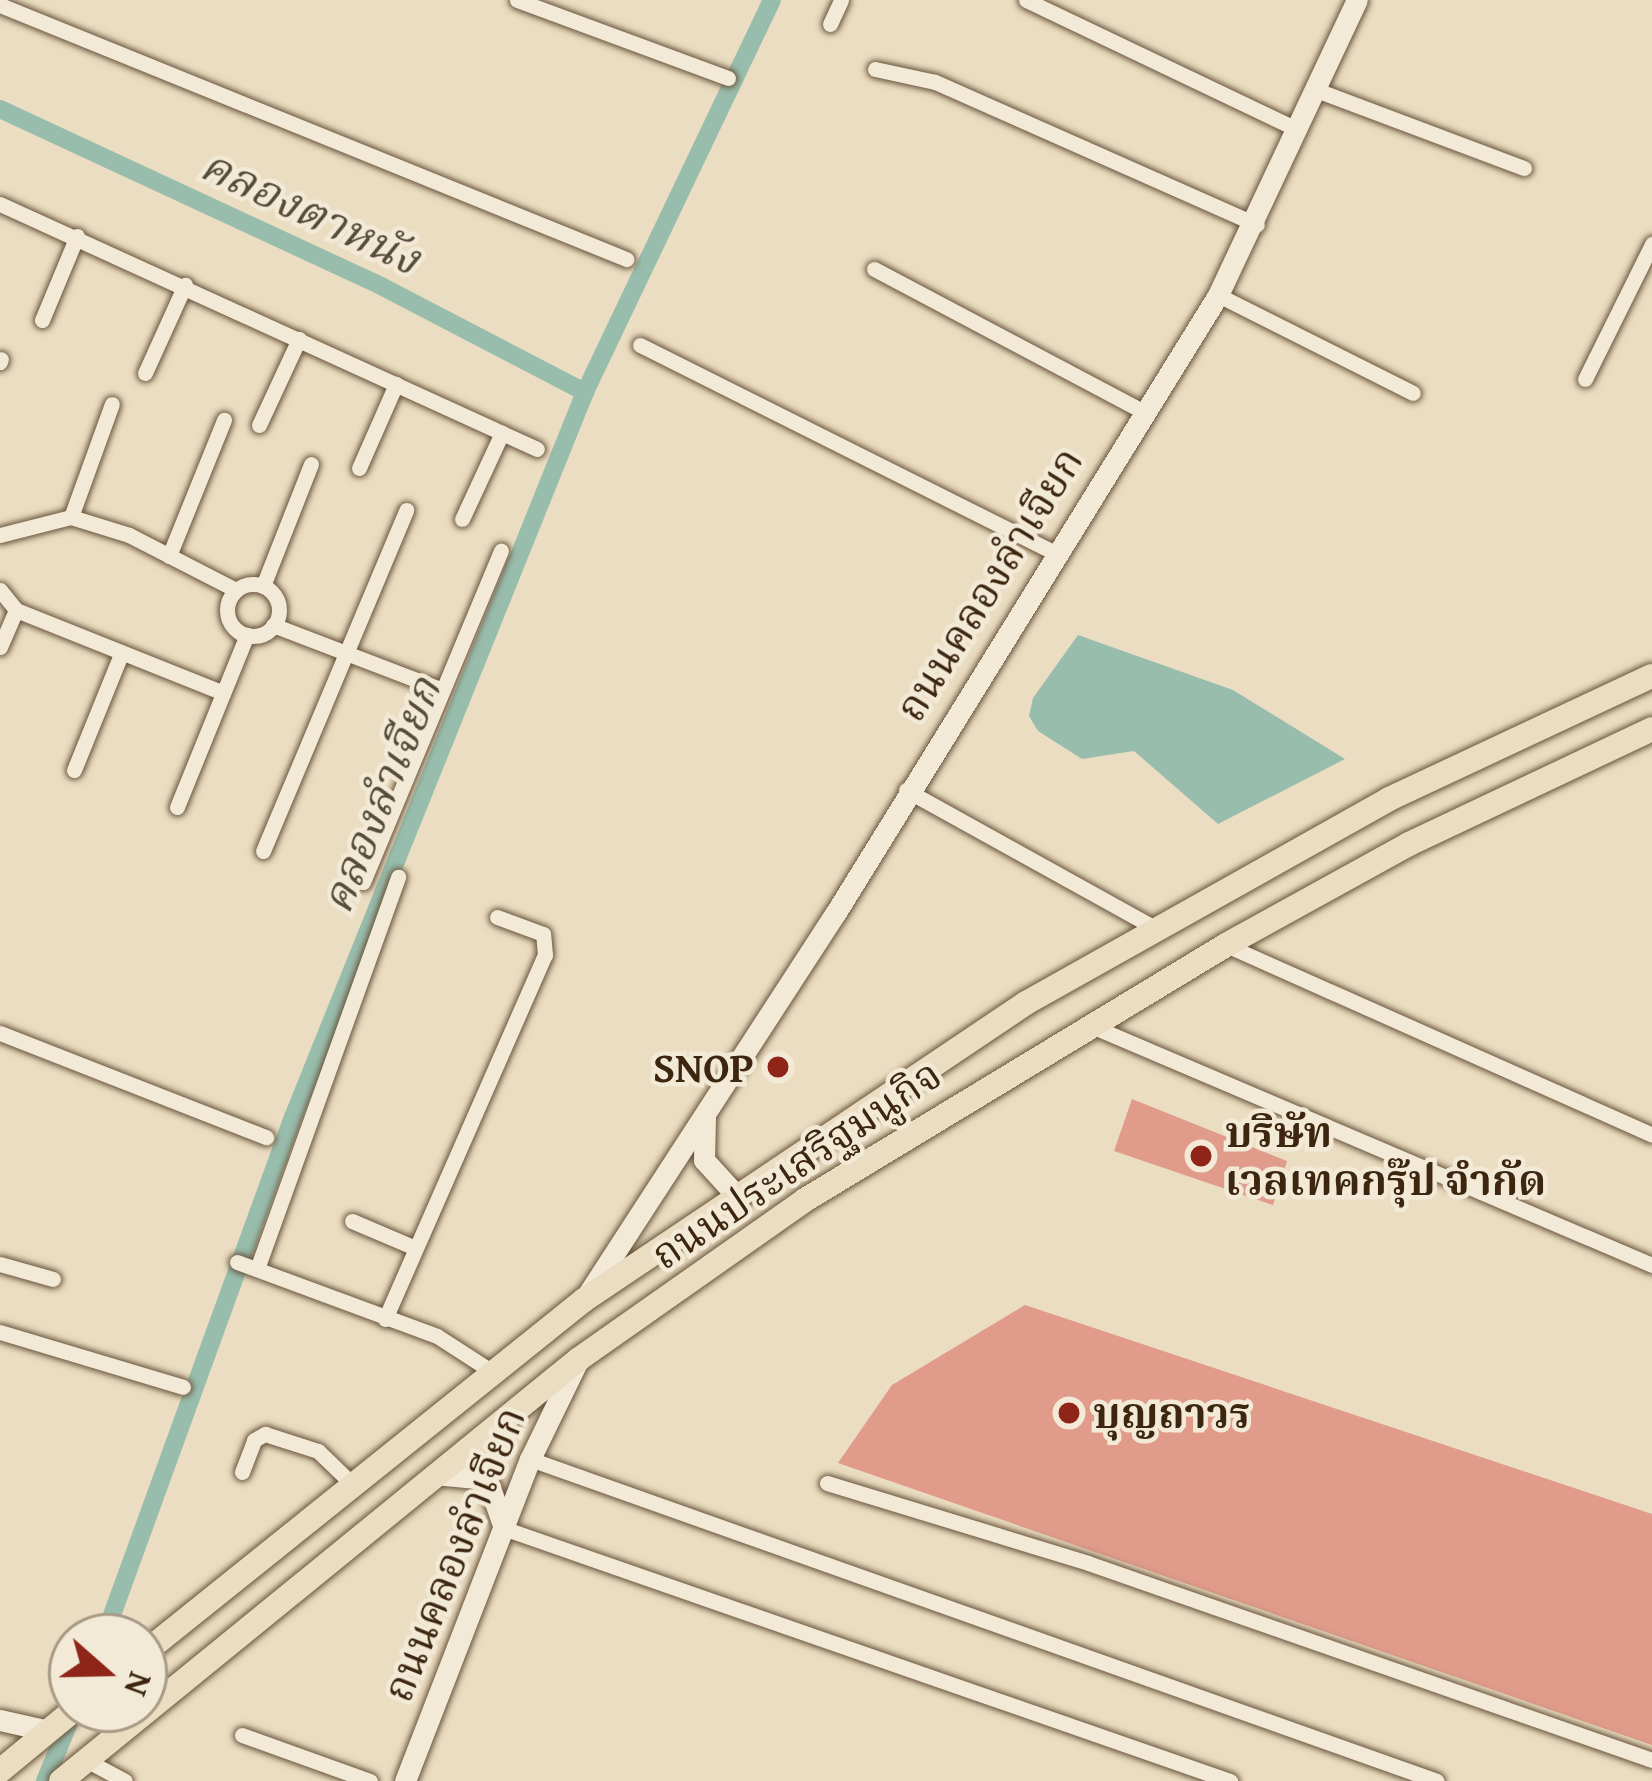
<!DOCTYPE html>
<meta charset="utf-8">
<style>
body{margin:0}
#map{position:relative;width:1652px;height:1781px;overflow:hidden;background:#ebddc1;font-family:"Gentium Book Plus","Noto Serif Thai",serif}
div>[style]{position:absolute}
[style*='--x']{left:calc(var(--x)*1px);top:calc(var(--y)*1px);width:calc(var(--w)*1px);rotate:calc(var(--a)*1deg)}
.water>*{inset:0;background:#99bdad}
.canal>*{height:18px;margin:-9px;padding:0 9px;transform-origin:9px;border-radius:9px;background:#99bdad}
.building>*{inset:0;background:#e09b8b}
.roads{filter:drop-shadow(0 0 3px #68543c) drop-shadow(0 0 3px #68543c)}
.street>*{height:15px;margin:-7.5px;padding:0 7.5px;transform-origin:7.5px;border-radius:7.5px;background:#f2e9d7}
.street>.ring{margin:-7.5px;padding:0;box-sizing:content-box;background:none;border:15px solid #f2e9d7;border-radius:50%}
.secondary>*{height:21px;margin:-10.5px;padding:0 10.5px;transform-origin:10.5px;border-radius:10.5px;background:#f2e9d7}
.primary>*{height:24px;margin:-12px;padding:0 12px;transform-origin:12px;border-radius:12px;background:#ebddc1}
.dots>*{width:33px;height:33px;translate:-50% -50%;box-sizing:border-box;border:6px solid #f2e9d7;border-radius:50%}
span{translate:-50% -50%;white-space:nowrap;text-align:center;line-height:1.15;-webkit-text-stroke:9px #f2e9d7;paint-order:stroke}
.street-label{font-size:42px;color:#3d260f}
.poi-label{font-size:42px;color:#3d260f;font-weight:700}
.right{translate:-100% -50%;text-align:right}
.left{translate:0 -50%;text-align:left}
.water-label{font-size:45px;color:#544c36;font-style:italic}
.north{position:absolute;left:48px;top:1613px;width:120px;height:120px;box-sizing:border-box;background:#f2e9d7;border:3px solid #aa9b87;border-radius:50%;rotate:110deg;font-size:33px;font-weight:700;line-height:48px;text-align:center;color:#3d260f}
.north::after{content:'';display:block;margin:auto;width:42px;height:54px;background:#8f2418;clip-path:polygon(50% 0,100% 100%,50% 72%,0 100%)}
</style>
<div id="map">
<div class="water">
<div style="clip-path:polygon(1078px 635px,1233px 690px,1345px 759px,1218px 824px,1134px 751px,1082px 759px,1038px 731px,1029px 716px,1033px 698px)"></div>
</div>
<div class="canal">
<div style="--x:0;--y:109;--w:422;--a:24.9"></div>
<div style="--x:383;--y:287;--w:228;--a:27.5"></div>
<div style="--x:104;--y:1637;--w:553;--a:-70.03"></div>
<div style="--x:293;--y:1117;--w:782;--a:-68.06"></div>
<div style="--x:585;--y:392;--w:434;--a:-64.5"></div>
<div style="--x:45;--y:1781;--w:74;--a:-67.6"></div>
</div>
<div class="building">
<div style="clip-path:polygon(1132px 1099px,1287px 1161px,1273px 1205px,1114px 1151px)"></div>
<div style="clip-path:polygon(1025px 1305px,1652px 1514px,1652px 1745px,838px 1463px,892px 1385px)"></div>
</div>
<div class="roads">
<div class="street">
<div style="--x:517;--y:0;--w:225;--a:20.3"></div>
<div style="--x:1026;--y:0;--w:302;--a:25.5"></div>
<div style="--x:0;--y:5;--w:676;--a:22.08"></div>
<div style="--x:830;--y:24;--w:26;--a:-65"></div>
<div style="--x:875;--y:69;--w:61;--a:12.2"></div>
<div style="--x:935;--y:82;--w:352;--a:23.9"></div>
<div style="--x:1319;--y:91;--w:219;--a:20.6"></div>
<div style="--x:0;--y:204;--w:590;--a:24.52"></div>
<div style="--x:874;--y:269;--w:306;--a:27.9"></div>
<div style="--x:1218;--y:295;--w:218;--a:26.7"></div>
<div style="--x:42;--y:320;--w:91;--a:-67.4"></div>
<div style="--x:640;--y:345;--w:463;--a:26.6"></div>
<div style="--x:0;--y:362;--w:3;--a:-72"></div>
<div style="--x:145;--y:373;--w:97;--a:-65.6"></div>
<div style="--x:1585;--y:379;--w:151;--a:-63.6"></div>
<div style="--x:259;--y:425;--w:95;--a:-65.1"></div>
<div style="--x:359;--y:468;--w:92;--a:-66.2"></div>
<div style="--x:71;--y:517;--w:120;--a:-70.1"></div>
<div style="--x:462;--y:519;--w:95;--a:-65.1"></div>
<div style="--x:0;--y:535;--w:73;--a:-14.2"></div>
<div style="--x:71;--y:517;--w:61;--a:17.2"></div>
<div style="--x:129;--y:535;--w:120;--a:27.2"></div>
<div style="--x:169;--y:556;--w:147;--a:-68"></div>
<div class="ring" style="left:227px;top:584px;width:37px;height:37px"></div>
<div style="--x:263;--y:586;--w:131;--a:-68.5"></div>
<div style="--x:0;--y:590;--w:26;--a:51"></div>
<div style="--x:16;--y:610;--w:223;--a:21.8"></div>
<div style="--x:273;--y:625;--w:181;--a:21"></div>
<div style="--x:0;--y:647;--w:40;--a:-66.6"></div>
<div style="--x:74;--y:770;--w:127;--a:-67.9"></div>
<div style="--x:906;--y:790;--w:289;--a:29"></div>
<div style="--x:177;--y:807;--w:186;--a:-67.9"></div>
<div style="--x:263;--y:851;--w:370;--a:-67.2"></div>
<div style="--x:363;--y:882;--w:359;--a:-67.4"></div>
<div style="--x:1226;--y:945;--w:466;--a:24"></div>
<div style="--x:1087;--y:1024;--w:614;--a:23.1"></div>
<div style="--x:0;--y:1033;--w:286;--a:21.4"></div>
<div style="--x:352;--y:1221;--w:66;--a:23.1"></div>
<div style="--x:237;--y:1262;--w:213;--a:20.3"></div>
<div style="--x:437;--y:1336;--w:64;--a:32.9"></div>
<div style="--x:0;--y:1264;--w:55;--a:15.8"></div>
<div style="--x:257;--y:1269;--w:417;--a:-70.2"></div>
<div style="--x:385;--y:1319;--w:398;--a:-66.3"></div>
<div style="--x:545;--y:955;--w:21;--a:-95"></div>
<div style="--x:543;--y:934;--w:49;--a:-159.7"></div>
<div style="--x:0;--y:1332;--w:191;--a:16.7"></div>
<div style="--x:530;--y:1459;--w:962;--a:19.55"></div>
<div style="--x:242;--y:1472;--w:34;--a:-69"></div>
<div style="--x:254;--y:1440;--w:13;--a:-29"></div>
<div style="--x:265;--y:1434;--w:56;--a:17.8"></div>
<div style="--x:318;--y:1451;--w:47;--a:44.1"></div>
<div style="--x:827;--y:1483;--w:273;--a:17"></div>
<div style="--x:1088;--y:1563;--w:597;--a:19.25"></div>
<div style="--x:503;--y:1528;--w:770;--a:19.19"></div>
<div style="--x:242;--y:1735;--w:136;--a:19.8"></div>
<div style="--x:86;--y:1760;--w:44;--a:28.3"></div>
</div>
<div class="secondary">
<div style="--x:705;--y:1118;--w:42;--a:91.4"></div>
<div style="--x:704;--y:1160;--w:46;--a:47.6"></div>
<div style="--x:586;--y:1297;--w:457;--a:-57"></div>
<div style="--x:835;--y:914;--w:728;--a:-58.25"></div>
<div style="--x:1218;--y:295;--w:326;--a:-64.8"></div>
<div style="--x:435;--y:1474;--w:52;--a:5.5"></div>
<div style="--x:487;--y:1479;--w:46;--a:70.8"></div>
<div style="--x:0;--y:1720;--w:50;--a:12.7"></div>
<div style="--x:405;--y:1781;--w:345;--a:-68.8"></div>
<div style="--x:530;--y:1459;--w:110;--a:-64.1"></div>
</div>
<div class="primary">
<div style="--x:144;--y:1653;--w:564;--a:-38.74"></div>
<div style="--x:584;--y:1300;--w:533;--a:-33.9"></div>
<div style="--x:1026;--y:1003;--w:416;--a:-29.3"></div>
<div style="--x:1389;--y:799;--w:290;--a:-25.1"></div>
<div style="--x:0;--y:1771;--w:97;--a:-39.6"></div>
<div style="--x:61;--y:1781;--w:668;--a:-39.17"></div>
<div style="--x:579;--y:1359;--w:276;--a:-35.1"></div>
<div style="--x:805;--y:1200;--w:492;--a:-31.2"></div>
<div style="--x:1226;--y:945;--w:209;--a:-28.9"></div>
<div style="--x:1409;--y:844;--w:269;--a:-25.3"></div>
</div>
</div>
<div class="dots">
<div style="left:778px;top:1067px;background:#8f2418"></div>
<div style="left:1201px;top:1156px;background:#8f2418"></div>
<div style="left:1069px;top:1413px;background:#8f2418"></div>
</div>
<div class="street-label">
<span style="left:989px;top:584px;rotate:-58deg">ถนนคลองลำเจียก</span>
<span style="left:796px;top:1164px;rotate:-34deg">ถนนประเสริฐมนูกิจ</span>
<span style="left:454px;top:1554px;rotate:-68deg">ถนนคลองลำเจียก</span>
</div>
<div class="poi-label">
<span class="right" style="left:754px;top:1067px">SNOP</span>
<span class="left" style="left:1225px;top:1156px">บริษัท<br>เวลเทคกรุ๊ป จำกัด</span>
<span class="left" style="left:1093px;top:1413px">บุญถาวร</span>
</div>
<div class="water-label">
<span style="left:311px;top:211px;rotate:25deg">คลองตาหนัง</span>
<span style="left:380px;top:795px;rotate:-68deg">คลองลำเจียก</span>
</div>
<div class="north">N</div>
</div>
